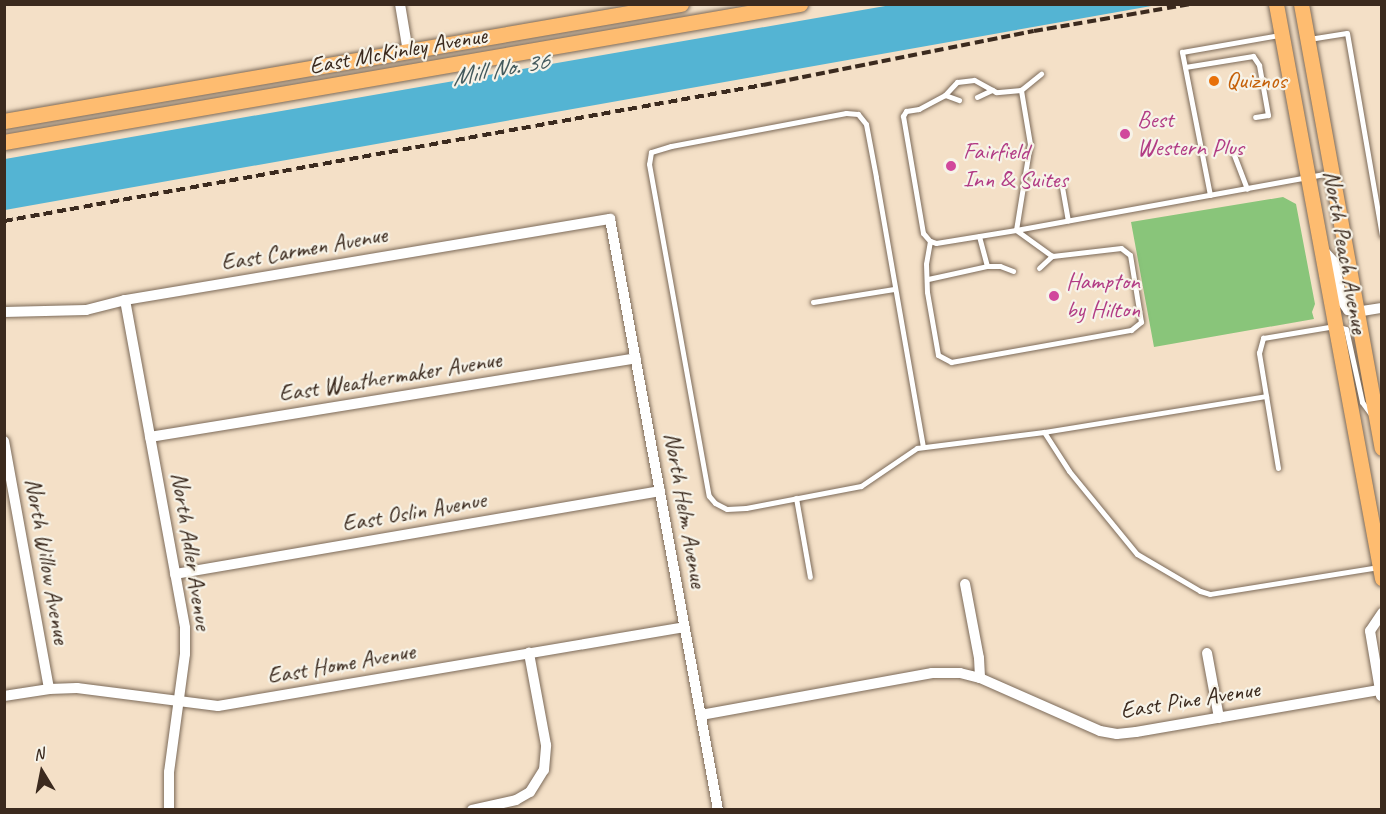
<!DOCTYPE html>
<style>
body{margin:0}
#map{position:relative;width:1386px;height:814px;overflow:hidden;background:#f4e0c7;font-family:Caveat,sans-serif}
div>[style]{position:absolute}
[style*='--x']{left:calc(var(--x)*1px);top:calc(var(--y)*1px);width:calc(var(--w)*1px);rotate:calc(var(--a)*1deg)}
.green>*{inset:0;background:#89c57a}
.water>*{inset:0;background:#54b4d3}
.roads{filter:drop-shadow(0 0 2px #7c6a59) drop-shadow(0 0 2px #7c6a59)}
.service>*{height:5px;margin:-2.5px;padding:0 2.5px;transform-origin:2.5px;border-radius:2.5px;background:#fff}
.minor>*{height:10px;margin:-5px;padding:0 5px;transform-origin:5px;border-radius:5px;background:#fff}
.primary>*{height:15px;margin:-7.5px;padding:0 7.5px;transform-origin:7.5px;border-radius:7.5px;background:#febc70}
.rail>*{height:4px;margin-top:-2px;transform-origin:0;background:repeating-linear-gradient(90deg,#3b2a1e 0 9px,transparent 0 13.5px)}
.dots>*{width:16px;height:16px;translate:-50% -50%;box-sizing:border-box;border:3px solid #f7f3e8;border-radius:50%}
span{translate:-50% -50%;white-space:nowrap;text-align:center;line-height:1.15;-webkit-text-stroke:4.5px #f7f3e8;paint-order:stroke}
.street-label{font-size:24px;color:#3b2a1e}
.food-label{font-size:24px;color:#c56008}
.left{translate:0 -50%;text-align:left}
.hotel-label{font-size:24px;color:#b23c85}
.water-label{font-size:26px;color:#445a5d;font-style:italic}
.frame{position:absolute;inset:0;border:6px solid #3b2a1e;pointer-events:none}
.north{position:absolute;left:12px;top:742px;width:60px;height:60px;-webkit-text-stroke:4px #f7f3e8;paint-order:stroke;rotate:350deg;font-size:16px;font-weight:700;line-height:24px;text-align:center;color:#3b2a1e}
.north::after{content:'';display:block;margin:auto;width:21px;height:27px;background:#3b2a1e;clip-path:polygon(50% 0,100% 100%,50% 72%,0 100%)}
</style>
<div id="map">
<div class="green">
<div style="clip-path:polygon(1283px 197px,1296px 204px,1315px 304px,1312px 312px,1314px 319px,1154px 347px,1131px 222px)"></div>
</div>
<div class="water">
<div style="clip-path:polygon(891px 5px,1157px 5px,5px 210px,5px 159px)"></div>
</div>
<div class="roads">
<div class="service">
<div style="--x:1309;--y:39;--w:38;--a:-9"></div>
<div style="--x:1347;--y:33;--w:205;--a:80.2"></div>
<div style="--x:1185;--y:67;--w:69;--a:-9.2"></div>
<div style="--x:1253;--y:56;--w:11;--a:56"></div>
<div style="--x:1259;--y:65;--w:51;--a:79.8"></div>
<div style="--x:1268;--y:115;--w:13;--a:171"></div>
<div style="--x:1021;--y:90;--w:25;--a:175"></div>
<div style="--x:996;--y:92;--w:25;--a:-151"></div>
<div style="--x:974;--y:80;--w:17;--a:173"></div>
<div style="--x:957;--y:82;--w:18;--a:133"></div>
<div style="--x:945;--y:95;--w:30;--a:152"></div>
<div style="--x:919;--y:109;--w:13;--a:171"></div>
<div style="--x:906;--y:111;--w:6;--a:121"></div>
<div style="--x:903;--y:116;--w:119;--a:80.3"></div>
<div style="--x:923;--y:233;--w:11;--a:49"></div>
<div style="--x:930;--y:241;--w:6;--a:18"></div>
<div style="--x:936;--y:243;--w:81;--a:-9.2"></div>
<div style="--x:1016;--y:230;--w:319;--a:-10.3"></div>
<div style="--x:945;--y:95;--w:15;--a:20"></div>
<div style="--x:977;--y:97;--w:17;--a:-25"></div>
<div style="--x:1234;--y:155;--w:36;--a:69"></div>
<div style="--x:1062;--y:187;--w:34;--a:80"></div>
<div style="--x:1210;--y:195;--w:146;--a:-101.1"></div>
<div style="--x:1182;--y:52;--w:98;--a:-9.9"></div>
<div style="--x:1016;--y:230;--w:87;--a:-80.8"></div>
<div style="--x:1030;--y:144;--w:55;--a:-99.5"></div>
<div style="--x:1021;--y:90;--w:26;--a:-39"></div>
<div style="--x:930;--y:241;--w:23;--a:100"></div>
<div style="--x:926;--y:264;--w:28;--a:88"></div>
<div style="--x:927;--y:292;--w:64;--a:80.1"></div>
<div style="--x:938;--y:355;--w:15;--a:28"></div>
<div style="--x:951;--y:362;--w:183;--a:-10.1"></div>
<div style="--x:1131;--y:330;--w:13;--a:-39"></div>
<div style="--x:1141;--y:322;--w:68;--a:-99.3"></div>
<div style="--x:1130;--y:255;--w:11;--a:-142"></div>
<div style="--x:1121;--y:248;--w:69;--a:173.4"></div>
<div style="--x:1052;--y:256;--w:44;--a:-144.2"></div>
<div style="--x:987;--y:266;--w:13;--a:0"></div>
<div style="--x:1000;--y:266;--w:14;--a:21"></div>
<div style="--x:1039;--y:268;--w:18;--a:-43"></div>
<div style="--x:928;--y:279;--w:60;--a:-12.4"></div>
<div style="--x:987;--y:266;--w:31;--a:-105"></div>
<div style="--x:813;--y:302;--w:82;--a:-9.1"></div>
<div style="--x:1044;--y:432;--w:225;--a:-9.2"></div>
<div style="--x:923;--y:447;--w:274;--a:-99.9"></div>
<div style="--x:876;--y:177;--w:54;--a:-100.7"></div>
<div style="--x:866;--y:124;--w:13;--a:-129"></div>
<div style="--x:858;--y:114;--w:12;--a:-175"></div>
<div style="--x:846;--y:113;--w:178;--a:169.3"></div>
<div style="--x:671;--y:146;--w:21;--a:163"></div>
<div style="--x:651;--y:152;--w:12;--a:99"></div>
<div style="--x:649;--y:164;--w:337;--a:79.8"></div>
<div style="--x:709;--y:496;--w:9;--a:49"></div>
<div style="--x:715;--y:503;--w:13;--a:27"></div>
<div style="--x:727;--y:509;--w:19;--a:-3"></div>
<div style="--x:746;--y:508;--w:117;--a:-10.8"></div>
<div style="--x:861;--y:486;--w:68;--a:-34.2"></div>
<div style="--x:917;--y:448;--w:128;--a:-7.2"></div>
<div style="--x:1044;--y:432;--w:46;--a:57.3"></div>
<div style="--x:1069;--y:471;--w:107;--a:50.7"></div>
<div style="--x:1137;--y:554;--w:73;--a:30.4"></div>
<div style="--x:1200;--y:591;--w:10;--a:17"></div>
<div style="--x:1210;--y:594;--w:170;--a:-9.1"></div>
<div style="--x:1278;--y:468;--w:117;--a:-99.4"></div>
<div style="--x:1259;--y:353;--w:16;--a:-75"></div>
<div style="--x:1263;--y:338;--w:73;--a:-9.5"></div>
<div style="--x:1335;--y:326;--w:11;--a:15"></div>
<div style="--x:1346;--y:329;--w:75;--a:77.6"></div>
<div style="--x:1362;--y:402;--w:17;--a:54"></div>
<div style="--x:796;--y:498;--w:80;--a:80"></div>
</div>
<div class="minor">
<div style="--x:400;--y:4;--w:49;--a:80.5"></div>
<div style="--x:1321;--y:248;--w:19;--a:47"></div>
<div style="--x:1334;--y:262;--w:40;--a:78"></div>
<div style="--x:1342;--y:301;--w:11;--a:56"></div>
<div style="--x:1348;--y:310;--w:8;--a:14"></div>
<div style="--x:1356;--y:312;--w:26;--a:-9"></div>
<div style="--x:125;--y:300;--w:333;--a:79.6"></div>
<div style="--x:185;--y:628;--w:26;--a:90"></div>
<div style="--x:185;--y:654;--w:119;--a:97.7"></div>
<div style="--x:169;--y:772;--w:38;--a:90"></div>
<div style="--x:4;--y:312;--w:82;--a:-1.4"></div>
<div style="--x:86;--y:310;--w:40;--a:-14.4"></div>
<div style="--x:125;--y:300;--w:492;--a:-9.5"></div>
<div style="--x:610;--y:219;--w:601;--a:79.64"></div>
<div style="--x:150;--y:437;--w:492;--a:-9.2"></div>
<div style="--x:4;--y:441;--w:252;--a:79.7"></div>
<div style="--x:175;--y:574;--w:492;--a:-9.7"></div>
<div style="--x:965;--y:584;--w:75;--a:79.3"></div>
<div style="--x:979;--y:658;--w:20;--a:87"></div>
<div style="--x:980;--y:678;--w:131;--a:23.8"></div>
<div style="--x:1100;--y:731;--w:17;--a:10"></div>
<div style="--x:1117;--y:734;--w:19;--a:-6"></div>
<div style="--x:1136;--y:732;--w:248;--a:-9.8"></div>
<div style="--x:1207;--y:653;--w:66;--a:79.5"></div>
<div style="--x:4;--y:696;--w:46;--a:-8.8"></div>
<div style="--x:49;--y:689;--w:28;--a:-2"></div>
<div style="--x:77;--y:688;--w:142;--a:7.3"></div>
<div style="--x:218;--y:706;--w:473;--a:-9.6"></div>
<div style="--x:1381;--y:696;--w:66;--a:-99.6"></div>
<div style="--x:1370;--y:631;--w:22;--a:-56"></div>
<div style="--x:701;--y:715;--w:235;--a:-10.3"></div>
<div style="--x:932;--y:673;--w:28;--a:0"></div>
<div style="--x:960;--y:673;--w:21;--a:14"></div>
<div style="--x:472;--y:810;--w:45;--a:-12.8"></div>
<div style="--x:516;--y:800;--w:16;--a:-30"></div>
<div style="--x:530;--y:792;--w:26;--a:-58"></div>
<div style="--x:544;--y:770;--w:25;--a:-85"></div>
<div style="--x:546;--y:745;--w:94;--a:-100.5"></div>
</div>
<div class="primary">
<div style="--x:1276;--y:4;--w:584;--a:79.54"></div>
<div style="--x:1301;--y:4;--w:451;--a:79.7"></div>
<div style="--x:4;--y:121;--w:687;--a:-9.81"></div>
<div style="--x:4;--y:142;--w:808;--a:-9.84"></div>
</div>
</div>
<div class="rail">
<div style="--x:4;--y:221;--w:771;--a:-10.16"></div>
<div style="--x:763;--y:85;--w:276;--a:-11.3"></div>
<div style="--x:1034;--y:31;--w:159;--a:-9.8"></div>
</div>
<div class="dots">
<div style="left:1214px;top:81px;background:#e8710a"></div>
<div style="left:1125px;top:134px;background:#d1479c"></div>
<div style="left:951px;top:166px;background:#d1479c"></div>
<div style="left:1054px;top:296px;background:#d1479c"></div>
</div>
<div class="street-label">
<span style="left:398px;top:51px;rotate:-10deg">East McKinley Avenue</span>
<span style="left:304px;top:249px;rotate:-10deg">East Carmen Avenue</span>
<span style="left:1345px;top:252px;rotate:80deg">North Peach Avenue</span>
<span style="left:390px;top:377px;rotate:-9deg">East Weathermaker Avenue</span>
<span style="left:685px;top:510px;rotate:80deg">North Helm Avenue</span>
<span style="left:414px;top:512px;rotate:-10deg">East Oslin Avenue</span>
<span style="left:191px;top:551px;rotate:81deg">North Adler Avenue</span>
<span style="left:47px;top:561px;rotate:80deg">North Willow Avenue</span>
<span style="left:341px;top:664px;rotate:-10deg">East Home Avenue</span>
<span style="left:1190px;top:700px;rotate:-9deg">East Pine Avenue</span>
</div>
<div class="food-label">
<span class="left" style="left:1226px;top:81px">Quiznos</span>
</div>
<div class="hotel-label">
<span class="left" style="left:1137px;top:134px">Best<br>Western Plus</span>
<span class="left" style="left:963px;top:166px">Fairfield<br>Inn &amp; Suites</span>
<span class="left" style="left:1066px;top:296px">Hampton<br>by Hilton</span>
</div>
<div class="water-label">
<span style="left:500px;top:69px;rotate:-10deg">Mill No. 36</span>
</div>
<div class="frame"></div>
<div class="north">N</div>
</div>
